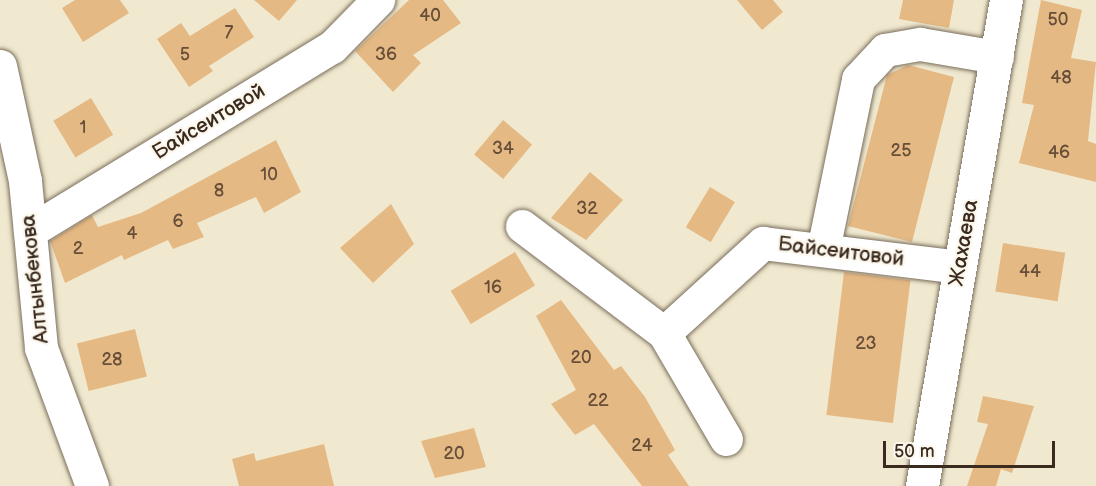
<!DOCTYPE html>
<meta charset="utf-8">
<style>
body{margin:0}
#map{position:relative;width:1096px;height:486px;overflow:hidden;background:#f0e9cf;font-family:"Balsamiq Sans",sans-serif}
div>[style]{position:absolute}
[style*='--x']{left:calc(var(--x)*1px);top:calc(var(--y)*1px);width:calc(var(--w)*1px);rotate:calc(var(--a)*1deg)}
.building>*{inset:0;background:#e5b984;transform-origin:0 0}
.roads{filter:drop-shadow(0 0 2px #7a6d5c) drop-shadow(0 0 2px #7a6d5c)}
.minor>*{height:33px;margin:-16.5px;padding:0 16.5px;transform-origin:16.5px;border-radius:16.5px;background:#fff}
span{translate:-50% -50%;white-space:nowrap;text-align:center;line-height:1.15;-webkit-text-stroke:4.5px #fbf7ec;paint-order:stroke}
.number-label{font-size:18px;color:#664e38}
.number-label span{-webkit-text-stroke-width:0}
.street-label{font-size:21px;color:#3b2a1e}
.scale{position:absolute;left:883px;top:441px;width:172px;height:27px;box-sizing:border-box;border:3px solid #3b2a1e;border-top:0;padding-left:8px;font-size:18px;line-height:21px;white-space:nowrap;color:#3b2a1e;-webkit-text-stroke:4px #fbf7ec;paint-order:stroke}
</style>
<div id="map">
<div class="building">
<div style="clip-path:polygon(75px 0,120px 0,129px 13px,83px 42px,62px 8px)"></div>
<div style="clip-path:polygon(254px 0,297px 0,279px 21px)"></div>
<div style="clip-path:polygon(409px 0,443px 0,461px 23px,413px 55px,421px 63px,393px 92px,355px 51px)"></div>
<div style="clip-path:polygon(737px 0,773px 0,783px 12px,762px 30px)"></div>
<div style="clip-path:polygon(903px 0,954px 0,949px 28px,899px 19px)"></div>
<div style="clip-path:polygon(1041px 0,1082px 10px,1071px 58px,1096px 62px,1088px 141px,1096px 144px,1096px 182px,1019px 163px,1034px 105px,1022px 103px)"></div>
<div style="clip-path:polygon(235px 8px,254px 37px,209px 66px,213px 71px,189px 87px,157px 39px,181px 23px,190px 36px)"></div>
<div style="clip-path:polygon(908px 65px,954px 77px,912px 242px,848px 226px,887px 75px)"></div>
<div style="left:91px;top:98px;width:43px;height:44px;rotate:59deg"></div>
<div style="left:503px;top:120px;width:38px;height:45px;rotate:40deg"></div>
<div style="clip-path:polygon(276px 140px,301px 192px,264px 213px,256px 197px,197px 223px,204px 237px,173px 249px,168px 240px,124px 260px,122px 255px,65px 283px,50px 241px,92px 215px,98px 227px,141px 213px)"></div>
<div style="clip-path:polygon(590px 172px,623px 200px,586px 240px,551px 218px)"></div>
<div style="left:710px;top:187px;width:29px;height:47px;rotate:31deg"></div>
<div style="clip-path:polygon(391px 204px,414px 244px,373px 283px,340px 248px)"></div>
<div style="left:1003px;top:243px;width:63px;height:49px;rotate:9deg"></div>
<div style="left:515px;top:252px;width:39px;height:75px;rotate:59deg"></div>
<div style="left:844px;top:272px;width:67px;height:144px;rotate:7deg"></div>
<div style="clip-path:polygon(561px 300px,614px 370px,621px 366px,645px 397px,675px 450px,668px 455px,689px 486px,642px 486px,594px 424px,575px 435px,551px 404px,576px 390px,536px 316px)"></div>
<div style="left:135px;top:329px;width:49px;height:60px;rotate:76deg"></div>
<div style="clip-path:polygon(983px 396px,1034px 406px,1012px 473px,1001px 469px,996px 486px,967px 486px,988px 424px,977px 422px)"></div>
<div style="clip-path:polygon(474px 428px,486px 467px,435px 478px,421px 441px)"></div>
<div style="clip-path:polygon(324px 444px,334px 486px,239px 486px,232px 459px,254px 453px,256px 461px)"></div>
</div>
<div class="roads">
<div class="minor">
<div style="--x:0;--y:66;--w:118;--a:77.7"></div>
<div style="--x:25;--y:181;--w:168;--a:84.5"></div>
<div style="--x:41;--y:348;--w:147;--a:69.7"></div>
<div style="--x:522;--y:226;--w:178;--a:37"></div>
<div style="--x:30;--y:231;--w:354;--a:-31.4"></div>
<div style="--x:332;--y:47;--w:66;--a:-45.6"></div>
<div style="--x:823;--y:250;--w:175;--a:-78.4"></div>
<div style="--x:858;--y:79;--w:40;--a:-47"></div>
<div style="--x:885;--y:50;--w:36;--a:-10"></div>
<div style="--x:920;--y:44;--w:78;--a:9.6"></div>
<div style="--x:726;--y:439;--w:123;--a:-120.3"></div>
<div style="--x:664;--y:333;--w:134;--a:-42.3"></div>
<div style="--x:763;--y:243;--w:198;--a:6.9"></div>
<div style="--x:922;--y:486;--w:493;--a:-80.2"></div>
</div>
</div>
<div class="number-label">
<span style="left:430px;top:16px">40</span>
<span style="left:1058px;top:20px">50</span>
<span style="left:229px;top:33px">7</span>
<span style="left:185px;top:55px">5</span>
<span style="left:386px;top:55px">36</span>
<span style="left:1061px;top:78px">48</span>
<span style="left:83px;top:128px">1</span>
<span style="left:503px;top:149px">34</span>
<span style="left:901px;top:151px">25</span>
<span style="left:1059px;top:153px">46</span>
<span style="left:269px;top:175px">10</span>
<span style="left:219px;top:191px">8</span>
<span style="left:587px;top:209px">32</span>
<span style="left:178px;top:222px">6</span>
<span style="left:132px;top:234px">4</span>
<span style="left:78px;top:249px">2</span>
<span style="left:1030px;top:272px">44</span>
<span style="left:493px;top:288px">16</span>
<span style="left:866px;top:344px">23</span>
<span style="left:581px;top:358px">20</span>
<span style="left:112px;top:360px">28</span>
<span style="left:598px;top:401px">22</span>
<span style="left:642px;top:446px">24</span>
<span style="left:454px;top:454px">20</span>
</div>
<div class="street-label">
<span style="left:209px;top:122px;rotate:-31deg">Байсеитовой</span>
<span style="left:964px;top:243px;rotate:-80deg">Жахаева</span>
<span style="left:841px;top:252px;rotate:7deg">Байсеитовой</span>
<span style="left:35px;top:279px;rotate:-96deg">Алтынбекова</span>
</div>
<div class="scale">50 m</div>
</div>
